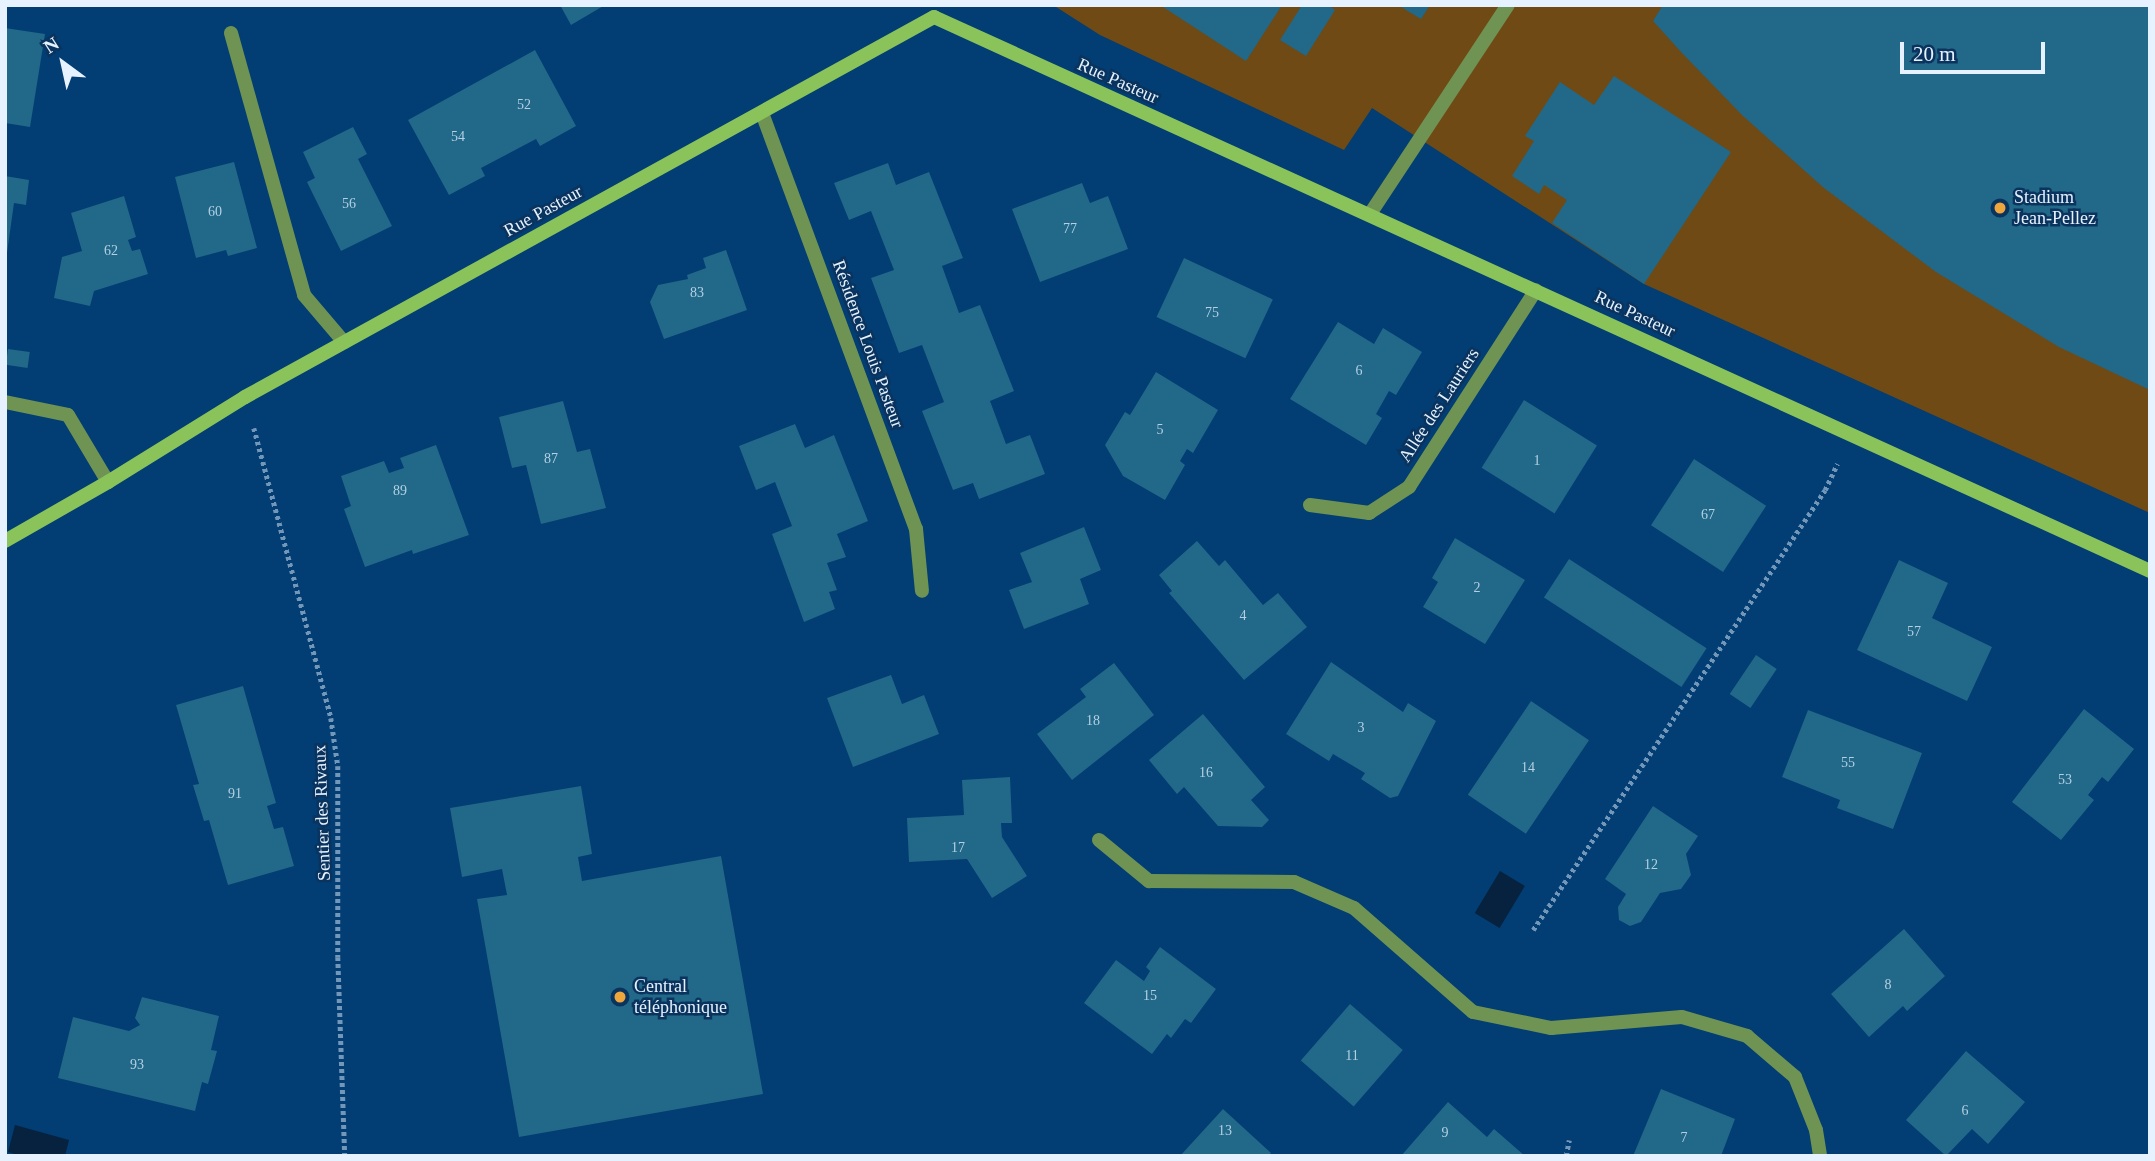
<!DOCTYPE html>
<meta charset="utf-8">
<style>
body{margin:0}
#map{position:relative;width:2155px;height:1161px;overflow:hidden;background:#023d73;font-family:"Times New Roman",serif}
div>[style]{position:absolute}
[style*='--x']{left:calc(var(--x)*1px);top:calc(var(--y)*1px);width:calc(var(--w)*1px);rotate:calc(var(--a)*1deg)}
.green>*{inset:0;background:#6f4a14}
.water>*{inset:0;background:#06223f;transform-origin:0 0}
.building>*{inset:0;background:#216889;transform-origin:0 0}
.path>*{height:4.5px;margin-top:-2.25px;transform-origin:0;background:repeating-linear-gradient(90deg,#7397b8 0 3.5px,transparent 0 7px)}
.lane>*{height:14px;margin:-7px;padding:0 7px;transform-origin:7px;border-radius:7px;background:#6f9353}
.street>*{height:14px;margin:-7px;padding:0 7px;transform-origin:7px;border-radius:7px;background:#6f9353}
.secondary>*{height:14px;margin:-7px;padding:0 7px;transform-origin:7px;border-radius:7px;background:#8ac359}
.dots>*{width:19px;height:19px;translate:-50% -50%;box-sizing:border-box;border:4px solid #0a335d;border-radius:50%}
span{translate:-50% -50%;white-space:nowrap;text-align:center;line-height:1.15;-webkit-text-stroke:5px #0a335d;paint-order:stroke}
.number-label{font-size:14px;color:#b5d0e2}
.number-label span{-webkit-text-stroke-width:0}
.street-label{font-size:18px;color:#e6f2ff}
.poi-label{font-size:18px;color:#e6f2ff}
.left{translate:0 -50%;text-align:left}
.frame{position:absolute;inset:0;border:7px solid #e6f2ff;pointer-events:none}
.north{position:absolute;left:28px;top:28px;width:70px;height:70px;-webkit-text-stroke:5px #0a335d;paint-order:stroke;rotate:327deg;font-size:19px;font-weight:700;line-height:28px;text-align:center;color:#e6f2ff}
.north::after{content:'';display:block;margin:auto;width:24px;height:32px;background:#e6f2ff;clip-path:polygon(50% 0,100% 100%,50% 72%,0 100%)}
.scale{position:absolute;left:1900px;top:42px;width:145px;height:32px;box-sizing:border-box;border:4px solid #e6f2ff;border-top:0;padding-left:9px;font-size:21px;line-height:24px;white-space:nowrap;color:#e6f2ff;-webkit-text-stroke:5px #0a335d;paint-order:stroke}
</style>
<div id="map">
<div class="green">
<div style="clip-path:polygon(1053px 5px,2150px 5px,2150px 513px,1644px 284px,1372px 108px,1344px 150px,1100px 35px)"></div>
</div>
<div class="water">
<div style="left:1500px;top:871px;width:29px;height:49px;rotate:31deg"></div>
<div style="clip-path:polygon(15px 1125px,69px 1140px,65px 1156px,21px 1156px,8px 1152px)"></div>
</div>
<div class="building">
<div style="clip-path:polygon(560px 5px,605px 5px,571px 25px)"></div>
<div style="clip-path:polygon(1160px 5px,1282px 5px,1246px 61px)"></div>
<div style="clip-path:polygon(1302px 5px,1328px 5px,1335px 10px,1306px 56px,1280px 40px)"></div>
<div style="clip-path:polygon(1398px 5px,1430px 5px,1421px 19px)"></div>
<div style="clip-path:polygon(1663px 5px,2150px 5px,2150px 390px,2059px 347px,1936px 272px,1824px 188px,1743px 116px,1682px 53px,1653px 21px)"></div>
<div style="clip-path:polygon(5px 28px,45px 34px,30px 127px,5px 123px)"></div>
<div style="clip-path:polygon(535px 50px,576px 126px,540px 146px,536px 139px,481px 168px,485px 176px,449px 195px,408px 120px)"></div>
<div style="clip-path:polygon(1614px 76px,1731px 152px,1644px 284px,1552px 223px,1567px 200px,1544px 185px,1539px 194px,1512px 176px,1534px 141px,1525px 136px,1560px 82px,1594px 105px)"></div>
<div style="clip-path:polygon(353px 127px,367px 154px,358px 159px,392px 226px,341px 251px,307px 182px,315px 178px,303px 152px)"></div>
<div style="clip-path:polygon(234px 162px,257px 248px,228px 256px,226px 250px,196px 258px,175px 177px)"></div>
<div style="clip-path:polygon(888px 163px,896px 185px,929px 172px,963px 258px,942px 266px,959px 313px,980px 305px,1014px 391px,990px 401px,1006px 444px,1030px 435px,1045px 474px,979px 499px,973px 483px,953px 490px,922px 411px,944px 402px,922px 345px,899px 353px,871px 278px,894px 270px,871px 211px,849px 220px,834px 183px)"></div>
<div style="clip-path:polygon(5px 176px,29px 180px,26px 205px,14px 203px,7px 253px)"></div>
<div style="clip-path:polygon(1082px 183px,1090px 203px,1108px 196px,1128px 249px,1040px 282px,1012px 209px)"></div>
<div style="clip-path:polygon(124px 196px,136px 237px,128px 240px,132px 251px,140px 249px,148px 274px,94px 291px,90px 306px,54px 298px,62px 257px,82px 251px,71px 213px)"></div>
<div style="clip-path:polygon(726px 250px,747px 310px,664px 339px,650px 302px,658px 285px,688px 279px,687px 275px,706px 268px,703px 258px)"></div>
<div style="left:1184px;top:258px;width:98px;height:65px;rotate:25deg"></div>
<div style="clip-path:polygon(1338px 322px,1374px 344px,1383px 328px,1422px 352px,1396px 395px,1389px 391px,1376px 414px,1382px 418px,1366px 445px,1290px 399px)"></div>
<div style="left:8px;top:349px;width:22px;height:16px;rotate:8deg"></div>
<div style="clip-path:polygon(1156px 372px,1218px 410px,1193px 453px,1187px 449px,1180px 461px,1185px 465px,1165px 500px,1123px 476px,1105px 445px,1125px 412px,1130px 415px)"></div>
<div style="left:1524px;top:400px;width:86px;height:80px;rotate:32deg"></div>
<div style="clip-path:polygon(563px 401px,577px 452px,590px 449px,606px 508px,541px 524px,526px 465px,512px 468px,499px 417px)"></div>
<div style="clip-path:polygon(795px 424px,805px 448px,834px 435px,868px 521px,837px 534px,846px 557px,827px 563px,837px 590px,829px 592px,835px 609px,804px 622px,772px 534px,792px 526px,775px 482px,756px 490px,739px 446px)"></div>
<div style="clip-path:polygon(436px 445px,469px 535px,413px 554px,412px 550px,365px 567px,344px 509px,351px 506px,341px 476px,384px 461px,389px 473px,404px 468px,400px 458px)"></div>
<div style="left:1694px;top:459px;width:86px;height:79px;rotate:33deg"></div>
<div style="clip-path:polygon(1084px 527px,1101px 570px,1080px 579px,1089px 604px,1024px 629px,1009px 590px,1032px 582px,1020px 553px)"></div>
<div style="clip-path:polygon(1455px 538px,1525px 580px,1485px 644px,1423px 607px,1438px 582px,1432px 578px)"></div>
<div style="clip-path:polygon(1197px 541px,1219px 566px,1225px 560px,1263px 605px,1278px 593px,1307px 627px,1244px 680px,1169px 593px,1172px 591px,1159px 575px)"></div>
<div style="left:1569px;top:559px;width:164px;height:46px;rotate:33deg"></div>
<div style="clip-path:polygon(1899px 560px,1948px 583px,1932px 618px,1992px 647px,1967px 701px,1857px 650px)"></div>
<div style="left:1756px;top:655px;width:25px;height:47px;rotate:34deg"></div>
<div style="clip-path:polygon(1331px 662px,1403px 712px,1408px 703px,1436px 721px,1398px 796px,1390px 798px,1361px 779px,1365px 773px,1333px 754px,1329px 761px,1286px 734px)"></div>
<div style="clip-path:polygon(1114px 663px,1154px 715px,1072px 780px,1037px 734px,1086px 697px,1080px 689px)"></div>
<div style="clip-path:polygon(891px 675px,902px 704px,924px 695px,939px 734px,853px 767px,827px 698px)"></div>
<div style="clip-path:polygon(243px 686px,276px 803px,267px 806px,274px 829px,283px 827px,294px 866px,228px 885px,209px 820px,204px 821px,193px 785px,199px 784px,176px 705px)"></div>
<div style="left:1531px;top:701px;width:70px;height:113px;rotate:34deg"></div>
<div style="clip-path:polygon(2084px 709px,2134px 749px,2108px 782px,2102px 777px,2088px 795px,2094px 800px,2061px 840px,2012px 802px)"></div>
<div style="clip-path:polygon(1808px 710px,1922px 753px,1893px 829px,1837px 808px,1840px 800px,1782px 777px)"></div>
<div style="clip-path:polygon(1203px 714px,1265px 787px,1251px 800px,1269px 820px,1262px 827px,1218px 826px,1184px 787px,1177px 794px,1149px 760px)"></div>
<div style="clip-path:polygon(1010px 777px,1012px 823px,1001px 823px,1002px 837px,1027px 876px,992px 898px,967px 859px,909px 862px,907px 818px,964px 815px,962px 780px)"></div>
<div style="clip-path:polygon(581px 786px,592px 854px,578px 857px,582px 881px,721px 856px,763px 1094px,519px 1137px,477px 899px,507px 895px,502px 869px,462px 877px,450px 808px)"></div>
<div style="clip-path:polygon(1653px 806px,1698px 836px,1686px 854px,1691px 875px,1681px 889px,1660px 893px,1641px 922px,1630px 926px,1619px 920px,1618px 907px,1626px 894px,1605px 879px)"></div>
<div style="clip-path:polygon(1904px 929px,1945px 976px,1907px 1011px,1903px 1006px,1869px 1037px,1831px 994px)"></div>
<div style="clip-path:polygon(1160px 947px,1216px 989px,1191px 1023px,1185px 1019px,1171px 1038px,1167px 1034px,1152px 1054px,1084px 1003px,1116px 960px,1144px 981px,1150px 971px,1146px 967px)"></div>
<div style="clip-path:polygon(142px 997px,219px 1016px,211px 1050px,217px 1051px,208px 1084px,202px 1082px,195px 1111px,58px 1078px,73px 1017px,129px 1031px,140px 1025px,135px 1018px)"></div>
<div style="left:1350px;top:1004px;width:70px;height:75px;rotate:41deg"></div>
<div style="clip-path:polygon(1966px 1051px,2025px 1102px,1988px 1144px,1972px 1129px,1946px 1156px,1906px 1120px)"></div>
<div style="clip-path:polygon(1661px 1089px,1735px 1119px,1721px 1156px,1633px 1156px)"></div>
<div style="clip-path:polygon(1448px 1102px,1487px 1137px,1494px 1129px,1525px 1156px,1401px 1156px)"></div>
<div style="clip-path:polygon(1223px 1109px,1271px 1153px,1268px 1156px,1180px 1156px)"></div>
</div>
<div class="path">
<div style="--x:254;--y:428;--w:300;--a:75.1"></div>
<div style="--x:331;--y:718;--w:49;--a:81.7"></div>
<div style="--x:338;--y:766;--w:191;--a:90"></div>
<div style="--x:338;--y:957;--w:199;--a:88"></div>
<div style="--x:1533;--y:930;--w:528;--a:-56.43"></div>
<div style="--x:1825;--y:490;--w:29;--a:-65"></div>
<div style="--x:1566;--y:1156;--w:16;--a:-79"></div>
</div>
<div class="lane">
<div style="--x:231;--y:33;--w:272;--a:74.4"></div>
<div style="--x:304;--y:295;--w:62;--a:49.6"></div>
<div style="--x:1370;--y:214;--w:250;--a:-56.6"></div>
</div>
<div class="street">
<div style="--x:762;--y:113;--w:444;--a:69.7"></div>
<div style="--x:916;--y:529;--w:62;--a:84.5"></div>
<div style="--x:5;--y:402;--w:64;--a:11.7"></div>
<div style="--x:68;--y:415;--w:78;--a:59.2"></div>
<div style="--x:1310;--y:505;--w:60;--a:7.7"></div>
<div style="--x:1369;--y:513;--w:48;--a:-33"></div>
<div style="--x:1409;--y:487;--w:234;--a:-57.2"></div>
<div style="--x:1099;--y:840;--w:65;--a:39.4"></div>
<div style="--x:1149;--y:881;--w:145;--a:0.4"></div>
<div style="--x:1294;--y:882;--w:65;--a:23.4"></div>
<div style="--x:1354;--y:908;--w:158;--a:41.2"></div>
<div style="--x:1473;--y:1012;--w:80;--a:11.6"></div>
<div style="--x:1551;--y:1028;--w:131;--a:-4.8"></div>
<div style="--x:1682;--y:1017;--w:68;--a:16.3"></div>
<div style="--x:1747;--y:1036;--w:63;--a:40.5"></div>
<div style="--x:1795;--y:1077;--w:57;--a:68.4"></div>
<div style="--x:1816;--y:1130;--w:26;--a:81"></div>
</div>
<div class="secondary">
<div style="--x:934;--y:17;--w:1336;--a:24.49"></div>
<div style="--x:5;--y:541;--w:119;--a:-29.8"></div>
<div style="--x:108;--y:482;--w:161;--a:-31.8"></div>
<div style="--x:245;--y:397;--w:787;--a:-28.88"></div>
</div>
<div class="dots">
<div style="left:2000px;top:208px;background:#efa73d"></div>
<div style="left:620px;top:997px;background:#efa73d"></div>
</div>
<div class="number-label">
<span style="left:524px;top:105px">52</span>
<span style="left:458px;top:137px">54</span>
<span style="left:349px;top:204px">56</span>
<span style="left:215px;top:212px">60</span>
<span style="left:1070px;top:229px">77</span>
<span style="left:111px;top:251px">62</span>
<span style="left:697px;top:293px">83</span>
<span style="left:1212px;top:313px">75</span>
<span style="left:1359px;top:371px">6</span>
<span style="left:1160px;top:430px">5</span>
<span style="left:551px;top:459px">87</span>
<span style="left:1537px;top:461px">1</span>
<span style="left:400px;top:491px">89</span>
<span style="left:1708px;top:515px">67</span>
<span style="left:1477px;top:588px">2</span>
<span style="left:1243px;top:616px">4</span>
<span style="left:1914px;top:632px">57</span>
<span style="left:1093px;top:721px">18</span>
<span style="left:1361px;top:728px">3</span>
<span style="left:1848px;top:763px">55</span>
<span style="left:1528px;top:768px">14</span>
<span style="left:1206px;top:773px">16</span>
<span style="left:2065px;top:780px">53</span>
<span style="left:235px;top:794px">91</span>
<span style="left:958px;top:848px">17</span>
<span style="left:1651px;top:865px">12</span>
<span style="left:1888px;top:985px">8</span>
<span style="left:1150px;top:996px">15</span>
<span style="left:1352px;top:1056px">11</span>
<span style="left:137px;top:1065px">93</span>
<span style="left:1965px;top:1111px">6</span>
<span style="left:1225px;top:1131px">13</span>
<span style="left:1445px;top:1133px">9</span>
<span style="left:1684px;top:1138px">7</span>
</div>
<div class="street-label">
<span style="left:1118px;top:81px;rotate:24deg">Rue Pasteur</span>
<span style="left:543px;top:211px;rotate:-29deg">Rue Pasteur</span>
<span style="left:1635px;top:314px;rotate:25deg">Rue Pasteur</span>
<span style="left:868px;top:344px;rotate:70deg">Résidence Louis Pasteur</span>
<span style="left:1439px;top:405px;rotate:-57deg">Allée des Lauriers</span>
<span style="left:322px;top:813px;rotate:-92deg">Sentier des Rivaux</span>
</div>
<div class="poi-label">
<span class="left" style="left:2014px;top:208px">Stadium<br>Jean-Pellez</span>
<span class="left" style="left:634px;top:997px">Central<br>téléphonique</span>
</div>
<div class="frame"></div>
<div class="north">N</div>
<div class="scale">20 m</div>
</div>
